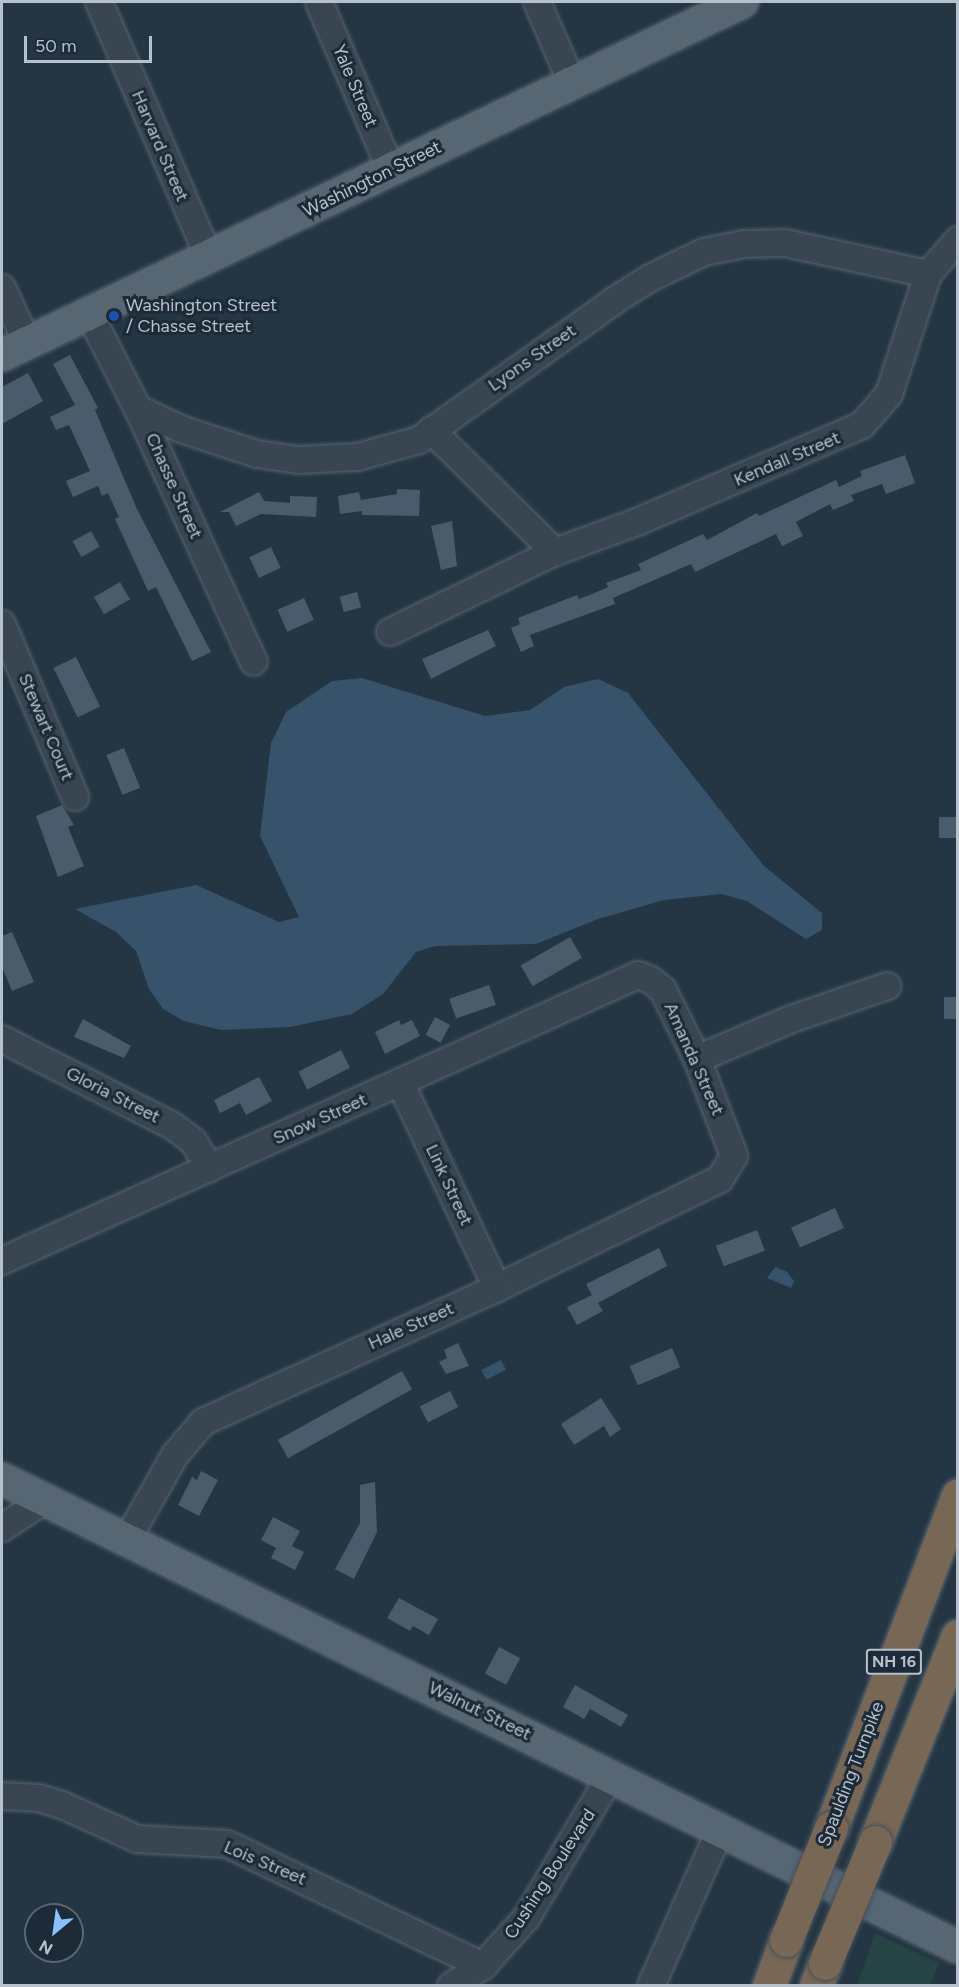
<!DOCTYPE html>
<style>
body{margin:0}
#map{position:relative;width:959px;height:1987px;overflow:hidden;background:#243543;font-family:Figtree,sans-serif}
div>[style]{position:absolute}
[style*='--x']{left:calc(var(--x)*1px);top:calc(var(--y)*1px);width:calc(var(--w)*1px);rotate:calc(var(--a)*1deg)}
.green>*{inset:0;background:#264444}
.water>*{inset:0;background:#37536b;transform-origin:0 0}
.building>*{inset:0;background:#4a5c6c;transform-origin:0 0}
.roads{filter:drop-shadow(0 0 2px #576470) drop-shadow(0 0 2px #576470)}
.minor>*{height:26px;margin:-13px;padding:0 13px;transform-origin:13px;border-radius:13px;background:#394652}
.major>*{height:32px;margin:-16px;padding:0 16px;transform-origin:16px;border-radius:16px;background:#576673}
.highway>*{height:33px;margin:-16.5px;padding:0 16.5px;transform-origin:16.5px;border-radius:16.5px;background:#796755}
.bridges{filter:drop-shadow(0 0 2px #43515d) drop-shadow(0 0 2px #43515d)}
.highway-bridge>*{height:33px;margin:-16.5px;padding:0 16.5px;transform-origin:16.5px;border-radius:16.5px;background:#796755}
.dots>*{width:16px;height:16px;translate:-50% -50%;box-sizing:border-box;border:3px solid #1d2b38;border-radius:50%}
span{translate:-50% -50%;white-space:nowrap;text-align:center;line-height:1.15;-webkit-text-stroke:6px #1d2b38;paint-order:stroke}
.shield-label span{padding:2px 4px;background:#1d2b38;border:2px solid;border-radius:4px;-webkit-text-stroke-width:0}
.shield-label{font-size:16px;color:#b6c1cc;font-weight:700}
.street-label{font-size:18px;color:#b6c1cc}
.poi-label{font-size:18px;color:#b6c1cc}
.left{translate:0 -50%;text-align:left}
.frame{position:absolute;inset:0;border:3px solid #b6c1cc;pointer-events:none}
.north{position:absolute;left:24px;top:1903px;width:60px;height:60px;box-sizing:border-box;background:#1d2b38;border:2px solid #5a6773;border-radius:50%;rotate:209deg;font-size:16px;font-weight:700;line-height:24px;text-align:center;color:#b6c1cc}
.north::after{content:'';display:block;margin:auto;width:21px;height:27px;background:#88c3ff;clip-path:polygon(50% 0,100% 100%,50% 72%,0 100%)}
.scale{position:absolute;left:24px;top:36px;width:128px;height:27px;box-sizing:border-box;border:3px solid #b6c1cc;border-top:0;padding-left:8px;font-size:18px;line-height:21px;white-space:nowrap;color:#b6c1cc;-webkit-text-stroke:4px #1d2b38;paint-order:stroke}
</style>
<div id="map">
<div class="green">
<div style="clip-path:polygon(875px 1933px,939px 1963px,930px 1985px,857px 1985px)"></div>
</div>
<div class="water">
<div style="clip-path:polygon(362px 678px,485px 716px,530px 710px,564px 687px,598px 679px,628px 693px,764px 866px,822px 913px,822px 930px,806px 939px,747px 901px,722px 894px,664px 900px,598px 919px,536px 944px,435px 946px,416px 952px,383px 994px,352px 1014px,290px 1027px,221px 1030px,184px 1021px,163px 1009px,149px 989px,136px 951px,116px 932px,75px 909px,196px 885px,279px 922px,299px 917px,260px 836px,271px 743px,286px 712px,332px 681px)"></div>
<div style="clip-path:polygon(775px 1267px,787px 1272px,794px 1281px,791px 1288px,767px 1278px)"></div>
<div style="left:501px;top:1360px;width:11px;height:22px;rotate:63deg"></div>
</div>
<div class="building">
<div style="clip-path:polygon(70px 355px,98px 408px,95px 410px,137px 509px,211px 652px,192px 661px,156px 587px,148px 591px,115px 519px,119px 517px,108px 493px,102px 496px,98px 486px,73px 497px,66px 481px,90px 471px,69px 425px,56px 430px,50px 417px,75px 405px,53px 364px)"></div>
<div style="clip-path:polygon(28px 373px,43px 401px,2px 424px,2px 387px)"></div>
<div style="clip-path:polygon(905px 455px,915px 483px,886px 494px,882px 484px,851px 495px,854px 501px,833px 510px,830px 504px,796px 522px,803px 536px,782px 546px,776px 534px,695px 572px,691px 564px,613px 598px,615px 604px,530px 635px,534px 646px,521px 652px,511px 628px,520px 624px,518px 618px,577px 595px,579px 599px,592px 594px,608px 587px,606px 583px,641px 570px,638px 564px,703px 534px,707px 540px,757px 513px,759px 516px,836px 480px,839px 487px,862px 476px,860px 471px)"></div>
<div style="clip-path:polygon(397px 489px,420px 490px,419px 516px,362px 515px,362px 511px,340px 514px,338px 496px,359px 492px,361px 500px,397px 494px)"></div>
<div style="clip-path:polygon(259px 492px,264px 501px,290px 503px,290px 496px,317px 497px,316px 517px,261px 514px,236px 526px,229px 512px,220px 512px)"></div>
<div style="clip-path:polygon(452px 521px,457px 566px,441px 570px,431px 526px)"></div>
<div style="left:91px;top:531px;width:18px;height:21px;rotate:61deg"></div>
<div style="left:271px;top:547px;width:23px;height:24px;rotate:65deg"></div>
<div style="left:120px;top:582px;width:20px;height:30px;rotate:60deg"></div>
<div style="left:357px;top:592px;width:16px;height:18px;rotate:75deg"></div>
<div style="left:304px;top:598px;width:24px;height:29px;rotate:66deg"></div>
<div style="clip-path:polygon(488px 630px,496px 646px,431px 679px,422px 659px)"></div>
<div style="left:76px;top:657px;width:55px;height:25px;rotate:64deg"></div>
<div style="left:124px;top:748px;width:43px;height:19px;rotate:68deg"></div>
<div style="clip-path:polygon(62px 805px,74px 825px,68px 827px,84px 866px,58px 877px,36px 816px)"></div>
<div style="left:939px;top:817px;width:18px;height:21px"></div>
<div style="clip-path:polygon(12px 932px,34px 982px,12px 991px,2px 967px,2px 936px)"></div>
<div style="left:570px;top:937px;width:24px;height:57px;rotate:60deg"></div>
<div style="left:489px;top:985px;width:21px;height:42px;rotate:71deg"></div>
<div style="left:944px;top:997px;width:13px;height:22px"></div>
<div style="left:435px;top:1017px;width:17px;height:20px;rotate:28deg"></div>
<div style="clip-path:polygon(83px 1019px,131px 1046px,124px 1058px,74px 1037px)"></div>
<div style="clip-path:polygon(399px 1020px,401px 1025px,412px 1020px,420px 1036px,385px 1054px,375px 1032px)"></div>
<div style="left:341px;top:1050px;width:20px;height:48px;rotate:63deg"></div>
<div style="clip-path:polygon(259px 1077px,272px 1101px,246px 1115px,240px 1103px,220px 1113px,214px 1100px)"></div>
<div style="left:835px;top:1208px;width:22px;height:48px;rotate:66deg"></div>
<div style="left:757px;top:1230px;width:22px;height:44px;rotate:69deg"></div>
<div style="clip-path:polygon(659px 1248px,667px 1266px,598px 1303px,603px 1311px,577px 1325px,567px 1307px,592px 1295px,586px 1284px)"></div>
<div style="clip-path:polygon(458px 1343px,469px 1366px,446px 1374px,439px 1362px,447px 1358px,444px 1350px)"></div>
<div style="left:672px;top:1348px;width:21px;height:46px;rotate:67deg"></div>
<div style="left:402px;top:1371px;width:21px;height:142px;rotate:61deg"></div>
<div style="left:450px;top:1391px;width:18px;height:34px;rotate:63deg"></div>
<div style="clip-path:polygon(601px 1398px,621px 1429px,610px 1437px,604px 1426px,574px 1445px,561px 1424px)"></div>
<div style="clip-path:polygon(201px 1471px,218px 1480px,199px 1516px,178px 1505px,192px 1477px,197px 1480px)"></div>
<div style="clip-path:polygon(375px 1482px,377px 1532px,354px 1579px,335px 1569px,360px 1523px,360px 1485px)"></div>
<div style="clip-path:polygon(273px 1517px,300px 1531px,292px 1546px,304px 1552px,295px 1570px,271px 1558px,276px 1548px,261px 1540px)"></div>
<div style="clip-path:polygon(399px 1598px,438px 1619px,429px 1635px,413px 1626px,410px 1631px,387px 1618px)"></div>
<div style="left:499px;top:1647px;width:24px;height:30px;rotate:28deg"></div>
<div style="clip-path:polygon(575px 1685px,628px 1715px,621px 1727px,590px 1709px,584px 1719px,563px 1707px)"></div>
</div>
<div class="roads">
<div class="minor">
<div style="--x:99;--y:2;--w:279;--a:66.7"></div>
<div style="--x:319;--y:2;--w:183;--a:66.8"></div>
<div style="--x:537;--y:2;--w:88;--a:66.6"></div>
<div style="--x:2;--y:288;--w:60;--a:65.2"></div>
<div style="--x:89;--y:313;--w:108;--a:63"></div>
<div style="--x:138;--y:409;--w:278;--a:65.4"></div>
<div style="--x:138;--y:409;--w:47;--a:24.9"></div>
<div style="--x:181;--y:429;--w:80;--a:18.2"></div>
<div style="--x:257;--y:454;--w:41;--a:8.3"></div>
<div style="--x:298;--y:460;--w:60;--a:-2.9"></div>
<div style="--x:358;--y:457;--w:63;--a:-15.6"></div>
<div style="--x:419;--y:440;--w:241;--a:-35.5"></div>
<div style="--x:615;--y:300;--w:41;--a:-32.2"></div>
<div style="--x:650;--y:278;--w:60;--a:-25.7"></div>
<div style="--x:704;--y:252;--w:41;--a:-11.3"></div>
<div style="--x:744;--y:244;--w:41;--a:-1.4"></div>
<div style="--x:785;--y:243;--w:146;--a:12.2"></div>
<div style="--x:431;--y:430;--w:174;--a:44.5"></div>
<div style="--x:2;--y:624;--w:188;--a:67.1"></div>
<div style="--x:390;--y:632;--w:183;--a:-25.9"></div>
<div style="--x:555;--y:552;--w:87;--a:-20.1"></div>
<div style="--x:637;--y:522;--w:245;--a:-23.3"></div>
<div style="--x:862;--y:425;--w:41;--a:-48.9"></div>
<div style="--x:889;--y:394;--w:126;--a:-72"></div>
<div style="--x:928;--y:274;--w:45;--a:-48.6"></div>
<div style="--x:2;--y:1039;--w:192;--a:27"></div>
<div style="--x:173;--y:1126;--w:25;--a:37"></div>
<div style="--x:193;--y:1141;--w:32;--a:58"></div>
<div style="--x:697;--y:1059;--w:100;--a:-23"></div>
<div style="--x:789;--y:1020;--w:104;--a:-19.1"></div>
<div style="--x:400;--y:1082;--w:228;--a:64.8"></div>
<div style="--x:2;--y:1261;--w:697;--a:-24.21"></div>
<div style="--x:638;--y:975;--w:14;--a:21"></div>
<div style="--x:651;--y:980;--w:16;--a:40"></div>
<div style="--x:663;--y:990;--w:77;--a:63.8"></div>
<div style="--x:697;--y:1059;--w:104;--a:69.1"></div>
<div style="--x:734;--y:1156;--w:27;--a:121"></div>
<div style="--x:720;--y:1179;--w:248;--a:154"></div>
<div style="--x:497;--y:1288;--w:323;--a:155.5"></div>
<div style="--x:203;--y:1422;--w:43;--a:130.3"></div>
<div style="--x:175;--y:1455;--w:98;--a:119.5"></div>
<div style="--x:2;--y:1528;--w:51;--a:-33.1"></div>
<div style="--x:2;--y:1796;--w:37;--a:3"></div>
<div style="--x:39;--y:1798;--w:24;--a:17"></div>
<div style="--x:62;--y:1805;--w:82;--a:24.4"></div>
<div style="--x:137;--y:1839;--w:90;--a:3.2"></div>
<div style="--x:227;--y:1844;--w:284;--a:25.5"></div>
<div style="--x:451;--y:1986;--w:38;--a:-32"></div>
<div style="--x:483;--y:1966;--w:66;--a:-48.1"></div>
<div style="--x:527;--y:1917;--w:165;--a:-59.4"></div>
<div style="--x:651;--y:1986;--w:171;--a:-66.1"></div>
</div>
<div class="major">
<div style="--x:2;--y:355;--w:820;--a:-25.5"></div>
<div style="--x:2;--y:1479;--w:1064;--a:26.08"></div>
</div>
<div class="highway">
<div style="--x:831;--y:1828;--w:356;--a:-69.1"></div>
<div style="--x:875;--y:1842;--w:222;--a:-68.1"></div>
<div style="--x:769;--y:1986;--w:49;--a:-69.7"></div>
<div style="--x:816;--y:1986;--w:25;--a:-69"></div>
</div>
</div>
<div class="bridges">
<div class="highway-bridge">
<div style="--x:786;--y:1940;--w:121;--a:-68.1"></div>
<div style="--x:825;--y:1963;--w:131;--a:-67.5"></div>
</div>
</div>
<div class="dots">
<div style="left:114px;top:316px;background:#1a4fb4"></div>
</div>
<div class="shield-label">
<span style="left:894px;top:1662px">NH 16</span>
</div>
<div class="street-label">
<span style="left:355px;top:86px;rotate:67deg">Yale Street</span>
<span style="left:160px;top:146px;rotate:67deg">Harvard Street</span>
<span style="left:372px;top:179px;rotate:-26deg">Washington Street</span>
<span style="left:532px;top:358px;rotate:-35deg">Lyons Street</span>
<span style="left:787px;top:459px;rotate:-23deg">Kendall Street</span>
<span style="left:174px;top:486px;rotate:66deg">Chasse Street</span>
<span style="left:46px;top:727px;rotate:67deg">Stewart Court</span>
<span style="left:694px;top:1059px;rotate:66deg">Amanda Street</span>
<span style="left:113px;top:1095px;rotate:27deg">Gloria Street</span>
<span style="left:320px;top:1119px;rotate:-24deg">Snow Street</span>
<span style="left:449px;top:1185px;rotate:65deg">Link Street</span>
<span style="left:411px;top:1326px;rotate:-24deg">Hale Street</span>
<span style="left:480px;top:1711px;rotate:26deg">Walnut Street</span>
<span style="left:851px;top:1774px;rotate:-69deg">Spaulding Turnpike</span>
<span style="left:265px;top:1863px;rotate:23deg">Lois Street</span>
<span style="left:550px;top:1874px;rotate:-57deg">Cushing Boulevard</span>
</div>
<div class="poi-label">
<span class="left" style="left:126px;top:316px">Washington Street<br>/ Chasse Street</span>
</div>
<div class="frame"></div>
<div class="north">N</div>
<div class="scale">50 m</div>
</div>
